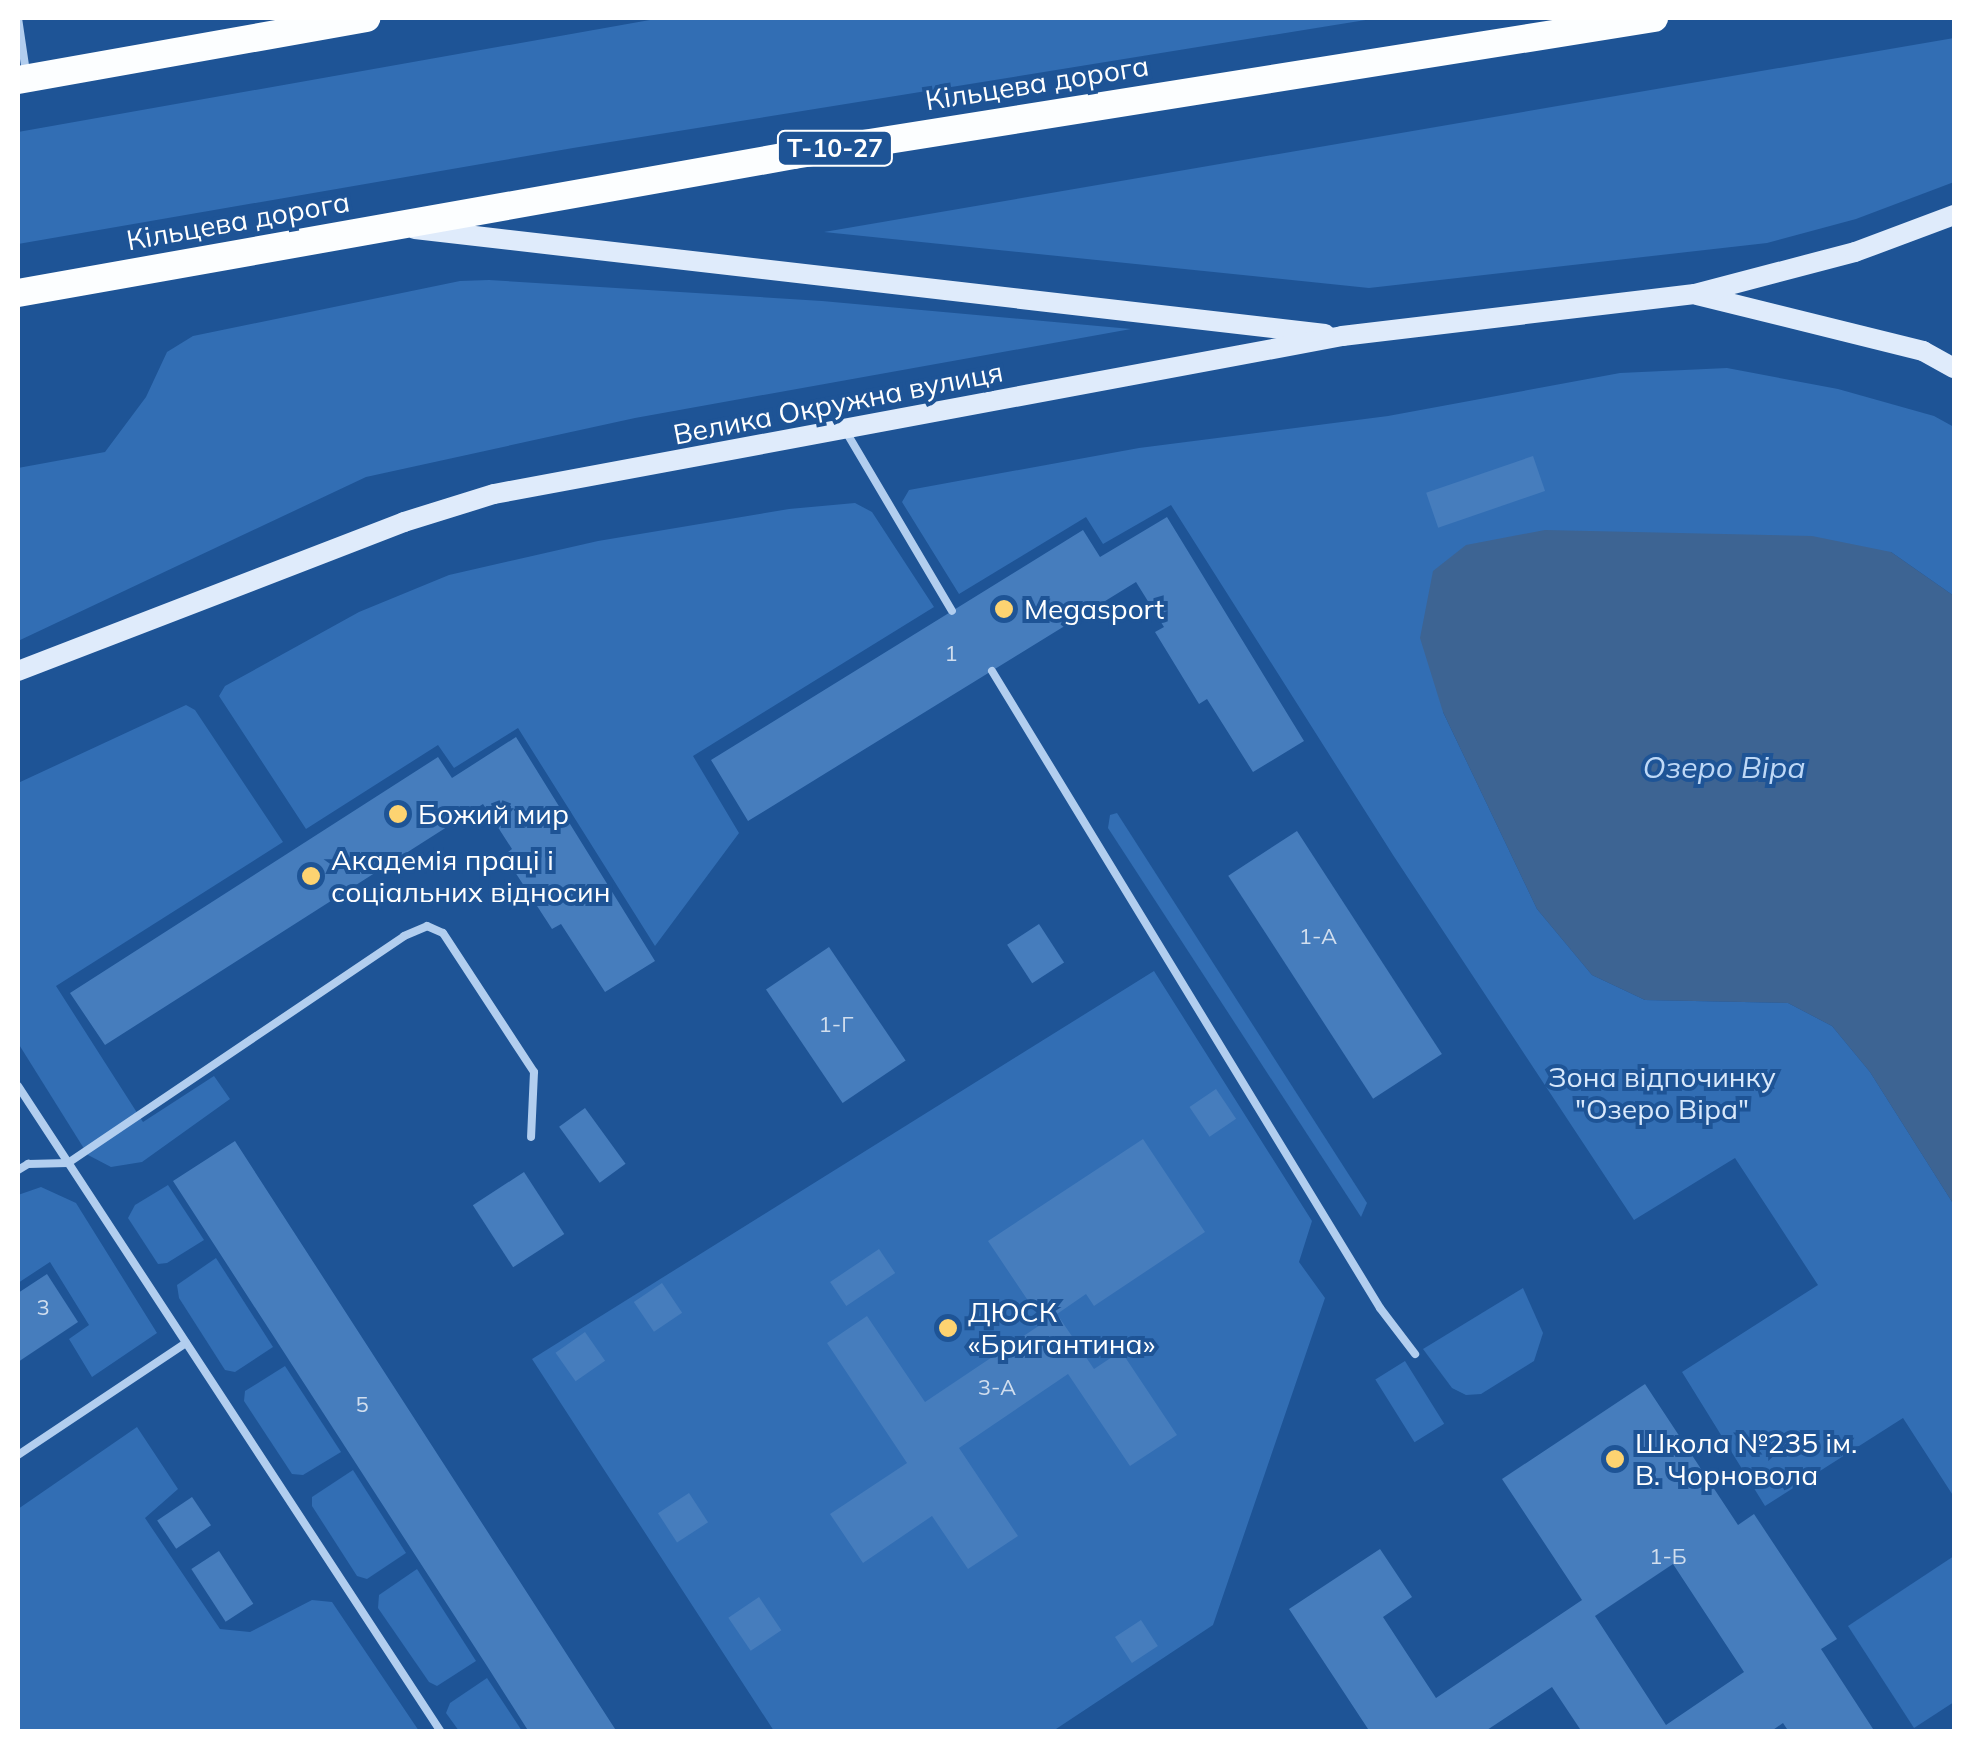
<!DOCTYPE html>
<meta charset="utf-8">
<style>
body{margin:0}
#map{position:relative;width:1972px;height:1749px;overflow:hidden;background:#1e5496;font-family:Mulish,sans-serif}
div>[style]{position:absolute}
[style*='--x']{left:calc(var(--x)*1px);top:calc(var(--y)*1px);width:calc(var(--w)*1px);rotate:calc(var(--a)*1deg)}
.green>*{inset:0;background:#326eb4;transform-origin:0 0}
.water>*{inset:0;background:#3d6493}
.building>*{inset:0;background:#467dbd;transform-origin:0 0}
.service>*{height:8px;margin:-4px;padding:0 4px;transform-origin:4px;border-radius:4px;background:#b2ceef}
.secondary>*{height:20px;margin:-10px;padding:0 10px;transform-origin:10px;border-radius:10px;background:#dfebfb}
.trunk>*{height:28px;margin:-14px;padding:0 14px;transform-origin:14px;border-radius:14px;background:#fcfeff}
.dots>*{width:28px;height:28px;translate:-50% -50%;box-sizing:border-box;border:5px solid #1e5496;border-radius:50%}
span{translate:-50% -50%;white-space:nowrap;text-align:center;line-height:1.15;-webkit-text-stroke:8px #1e5496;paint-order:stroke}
.number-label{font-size:22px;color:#d1deee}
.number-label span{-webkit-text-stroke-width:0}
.shield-label span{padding:2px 8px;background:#1e5496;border:2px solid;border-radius:8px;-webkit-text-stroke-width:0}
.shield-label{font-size:25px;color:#fff;font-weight:700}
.street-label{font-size:28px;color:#fff}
.poi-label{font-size:28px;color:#fff}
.left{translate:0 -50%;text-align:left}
.park-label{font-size:28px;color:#d8e8fb}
.water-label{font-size:30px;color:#bed8f6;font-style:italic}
.frame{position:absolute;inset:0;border:20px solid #fff;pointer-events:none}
</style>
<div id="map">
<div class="green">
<div style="clip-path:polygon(661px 18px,1378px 18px,573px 148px,18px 244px,18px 132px)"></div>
<div style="clip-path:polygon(1954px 38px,1954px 182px,1856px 219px,1767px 243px,1369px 288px,824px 232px)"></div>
<div style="clip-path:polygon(489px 280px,822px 301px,1131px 329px,635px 418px,366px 477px,18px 641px,18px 468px,105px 452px,146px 397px,167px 352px,193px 336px,460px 281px)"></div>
<div style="clip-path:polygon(1727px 368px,1838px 389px,1934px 416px,1954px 427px,1954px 596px,1891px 552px,1443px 712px,1537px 909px,1592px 975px,1645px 1000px,1788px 1003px,1832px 1026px,1870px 1072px,1954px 1205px,1954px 1497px,1903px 1418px,1765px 1506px,1682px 1372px,1818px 1285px,1735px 1158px,1634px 1220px,1393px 855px,1171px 505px,1103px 544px,1086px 517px,959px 594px,902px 502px,909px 490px,1139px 448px,1388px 416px,1620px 373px)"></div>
<div style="clip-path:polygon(855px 503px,872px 512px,934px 607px,693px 756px,739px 833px,655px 946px,518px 728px,454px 768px,438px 745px,306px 829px,219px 696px,225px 686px,359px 612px,449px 575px,598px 541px,789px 509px)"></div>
<div style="clip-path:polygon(186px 705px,195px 710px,283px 842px,56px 986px,143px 1122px,214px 1076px,230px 1099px,142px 1162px,111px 1167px,88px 1155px,18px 1043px,18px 783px)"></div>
<div style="clip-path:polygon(1117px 813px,1367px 1203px,1361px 1217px,1108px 828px,1110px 815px)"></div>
<div style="clip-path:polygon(1154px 971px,1312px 1221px,1299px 1262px,1325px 1298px,1213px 1625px,1053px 1731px,774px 1731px,532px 1359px)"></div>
<div style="clip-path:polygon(168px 1185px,204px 1240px,167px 1263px,158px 1264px,128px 1218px,135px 1205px)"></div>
<div style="clip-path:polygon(41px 1187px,76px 1203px,157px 1333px,92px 1377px,69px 1339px,89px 1325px,50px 1262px,18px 1283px,18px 1195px)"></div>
<div style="clip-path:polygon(216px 1258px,273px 1347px,235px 1372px,225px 1370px,179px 1298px,177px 1285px)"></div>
<div style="clip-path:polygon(1523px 1288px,1543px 1333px,1534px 1361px,1481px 1394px,1466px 1395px,1452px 1388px,1423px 1349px)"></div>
<div style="left:1405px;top:1361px;width:74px;height:35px;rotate:58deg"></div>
<div style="clip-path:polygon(285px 1366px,341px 1452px,303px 1475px,292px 1474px,244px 1401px,245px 1391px)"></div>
<div style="clip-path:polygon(137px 1427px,178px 1489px,145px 1518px,220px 1629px,250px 1632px,312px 1600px,332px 1602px,419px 1731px,18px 1731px,18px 1509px)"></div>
<div style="clip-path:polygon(353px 1470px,406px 1553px,367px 1579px,357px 1576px,312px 1506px,312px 1497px)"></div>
<div style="clip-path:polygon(1954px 1556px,1954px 1702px,1914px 1728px,1848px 1626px)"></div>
<div style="clip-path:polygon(417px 1569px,476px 1661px,437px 1686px,429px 1682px,378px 1608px,379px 1595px)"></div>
<div style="clip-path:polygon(487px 1678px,522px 1731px,459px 1731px,446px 1713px,450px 1703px)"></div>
</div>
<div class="water">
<div style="clip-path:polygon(1545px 530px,1812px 536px,1891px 552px,1954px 596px,1954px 1205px,1870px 1072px,1832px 1026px,1788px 1003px,1645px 1000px,1592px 975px,1537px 909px,1443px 712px,1420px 638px,1433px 571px,1466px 545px)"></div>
</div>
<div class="building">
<div style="left:1533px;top:456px;width:37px;height:113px;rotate:71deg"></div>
<div style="clip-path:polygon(1167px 517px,1304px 741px,1253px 772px,1207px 699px,1199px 704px,1155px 632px,1164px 627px,1136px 582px,748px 821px,711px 760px,1083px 530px,1100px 557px)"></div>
<div style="clip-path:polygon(516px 737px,655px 961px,605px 992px,561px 924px,552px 929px,504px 855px,512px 849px,483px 804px,105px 1045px,70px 993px,438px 757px,452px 778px)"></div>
<div style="left:1297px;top:831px;width:266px;height:82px;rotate:57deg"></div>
<div style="left:1039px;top:924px;width:46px;height:38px;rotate:57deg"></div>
<div style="left:829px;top:947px;width:137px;height:76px;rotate:56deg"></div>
<div style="left:1216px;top:1089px;width:36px;height:32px;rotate:56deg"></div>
<div style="left:585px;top:1108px;width:69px;height:32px;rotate:54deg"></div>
<div style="clip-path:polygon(1143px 1139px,1205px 1232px,1094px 1306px,1086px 1294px,1057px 1314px,1094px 1369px,1121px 1351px,1177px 1435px,1130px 1466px,1068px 1374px,959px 1448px,1018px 1536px,968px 1569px,932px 1516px,863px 1563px,830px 1514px,907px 1463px,827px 1343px,867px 1316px,925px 1402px,1043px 1323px,988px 1241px)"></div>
<div style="clip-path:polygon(235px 1141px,617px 1732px,529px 1732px,487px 1666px,173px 1181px)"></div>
<div style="left:524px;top:1172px;width:74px;height:61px;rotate:57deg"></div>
<div style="left:879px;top:1249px;width:29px;height:59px;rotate:56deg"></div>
<div style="clip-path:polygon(47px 1274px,78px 1322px,18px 1362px,18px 1293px)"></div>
<div style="left:662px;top:1283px;width:36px;height:34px;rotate:56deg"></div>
<div style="left:585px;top:1332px;width:35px;height:36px;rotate:55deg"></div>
<div style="clip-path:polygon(evenodd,1645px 1384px,1738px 1525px,1754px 1514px,1837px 1639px,1821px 1649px,1875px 1732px,1789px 1732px,1783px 1723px,1770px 1732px,1582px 1732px,1552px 1687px,1484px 1732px,1370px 1732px,1289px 1609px,1380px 1549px,1412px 1597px,1383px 1617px,1436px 1698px,1582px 1600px,1502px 1479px,1645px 1384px,1673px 1564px,1744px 1672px,1666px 1725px,1595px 1616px,1673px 1564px)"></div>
<div style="left:689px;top:1493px;width:35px;height:37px;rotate:57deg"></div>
<div style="left:192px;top:1497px;width:34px;height:42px;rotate:56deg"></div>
<div style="left:219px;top:1551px;width:63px;height:33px;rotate:57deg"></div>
<div style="left:759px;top:1597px;width:40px;height:37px;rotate:56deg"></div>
<div style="left:1141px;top:1620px;width:31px;height:31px;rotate:57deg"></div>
</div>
<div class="service">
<div style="--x:18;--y:18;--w:55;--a:81.6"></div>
<div style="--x:845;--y:430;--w:210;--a:59.4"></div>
<div style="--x:992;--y:671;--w:746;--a:58.65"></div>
<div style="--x:1380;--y:1308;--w:58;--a:52.7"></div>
<div style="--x:18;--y:1086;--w:772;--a:56.78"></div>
<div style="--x:18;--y:1170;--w:12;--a:-31"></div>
<div style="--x:28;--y:1164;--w:40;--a:-1.4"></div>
<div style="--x:68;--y:1163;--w:405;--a:-34"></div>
<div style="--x:404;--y:936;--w:25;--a:-23"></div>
<div style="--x:427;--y:926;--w:17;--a:24"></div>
<div style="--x:443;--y:933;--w:166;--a:56.8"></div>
<div style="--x:534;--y:1072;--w:65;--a:92.6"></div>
<div style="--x:18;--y:1455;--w:202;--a:-33.7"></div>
</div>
<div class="secondary">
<div style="--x:415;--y:229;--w:916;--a:6.58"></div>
<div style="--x:1697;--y:295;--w:233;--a:13.9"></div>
<div style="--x:1923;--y:351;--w:35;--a:29"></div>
<div style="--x:18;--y:671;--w:414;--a:-21.1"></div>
<div style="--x:404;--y:522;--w:94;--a:-17.3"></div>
<div style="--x:494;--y:494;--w:863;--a:-10.55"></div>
<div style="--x:1342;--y:336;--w:355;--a:-6.8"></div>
<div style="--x:1695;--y:294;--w:165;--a:-14.7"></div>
<div style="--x:1855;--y:252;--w:106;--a:-20.5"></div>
</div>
<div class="trunk">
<div style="--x:18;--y:80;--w:354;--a:-10.1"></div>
<div style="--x:18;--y:293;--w:788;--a:-10.08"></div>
<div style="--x:794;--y:155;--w:871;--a:-9.05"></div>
</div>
<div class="dots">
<div style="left:1004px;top:609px;background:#fdd371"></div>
<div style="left:398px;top:814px;background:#fdd371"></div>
<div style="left:311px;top:876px;background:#fdd371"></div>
<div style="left:948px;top:1328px;background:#fdd371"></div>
<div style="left:1615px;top:1459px;background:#fdd371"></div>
</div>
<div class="number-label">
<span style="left:951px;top:654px">1</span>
<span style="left:1318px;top:937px">1-А</span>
<span style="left:836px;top:1025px">1-Г</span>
<span style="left:43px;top:1308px">3</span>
<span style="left:997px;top:1388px">3-А</span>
<span style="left:362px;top:1405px">5</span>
<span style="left:1668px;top:1557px">1-Б</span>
</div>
<div class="shield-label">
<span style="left:835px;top:148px">Т-10-27</span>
</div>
<div class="street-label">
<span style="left:1037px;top:83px;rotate:-9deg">Кільцева дорога</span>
<span style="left:238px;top:221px;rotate:-10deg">Кільцева дорога</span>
<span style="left:838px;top:403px;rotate:-11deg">Велика Окружна вулиця</span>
</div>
<div class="poi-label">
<span class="left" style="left:1024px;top:609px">Megasport</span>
<span class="left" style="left:418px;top:814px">Божий мир</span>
<span class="left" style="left:331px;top:876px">Академія праці і<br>соціальних відносин</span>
<span class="left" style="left:968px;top:1328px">ДЮСК<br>«Бригантина»</span>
<span class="left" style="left:1635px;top:1459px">Школа №235 ім.<br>В. Чорновола</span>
</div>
<div class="park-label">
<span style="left:1662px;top:1093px">Зона відпочинку<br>"Озеро Віра"</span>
</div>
<div class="water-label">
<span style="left:1724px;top:767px">Озеро Віра</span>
</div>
<div class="frame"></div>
</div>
